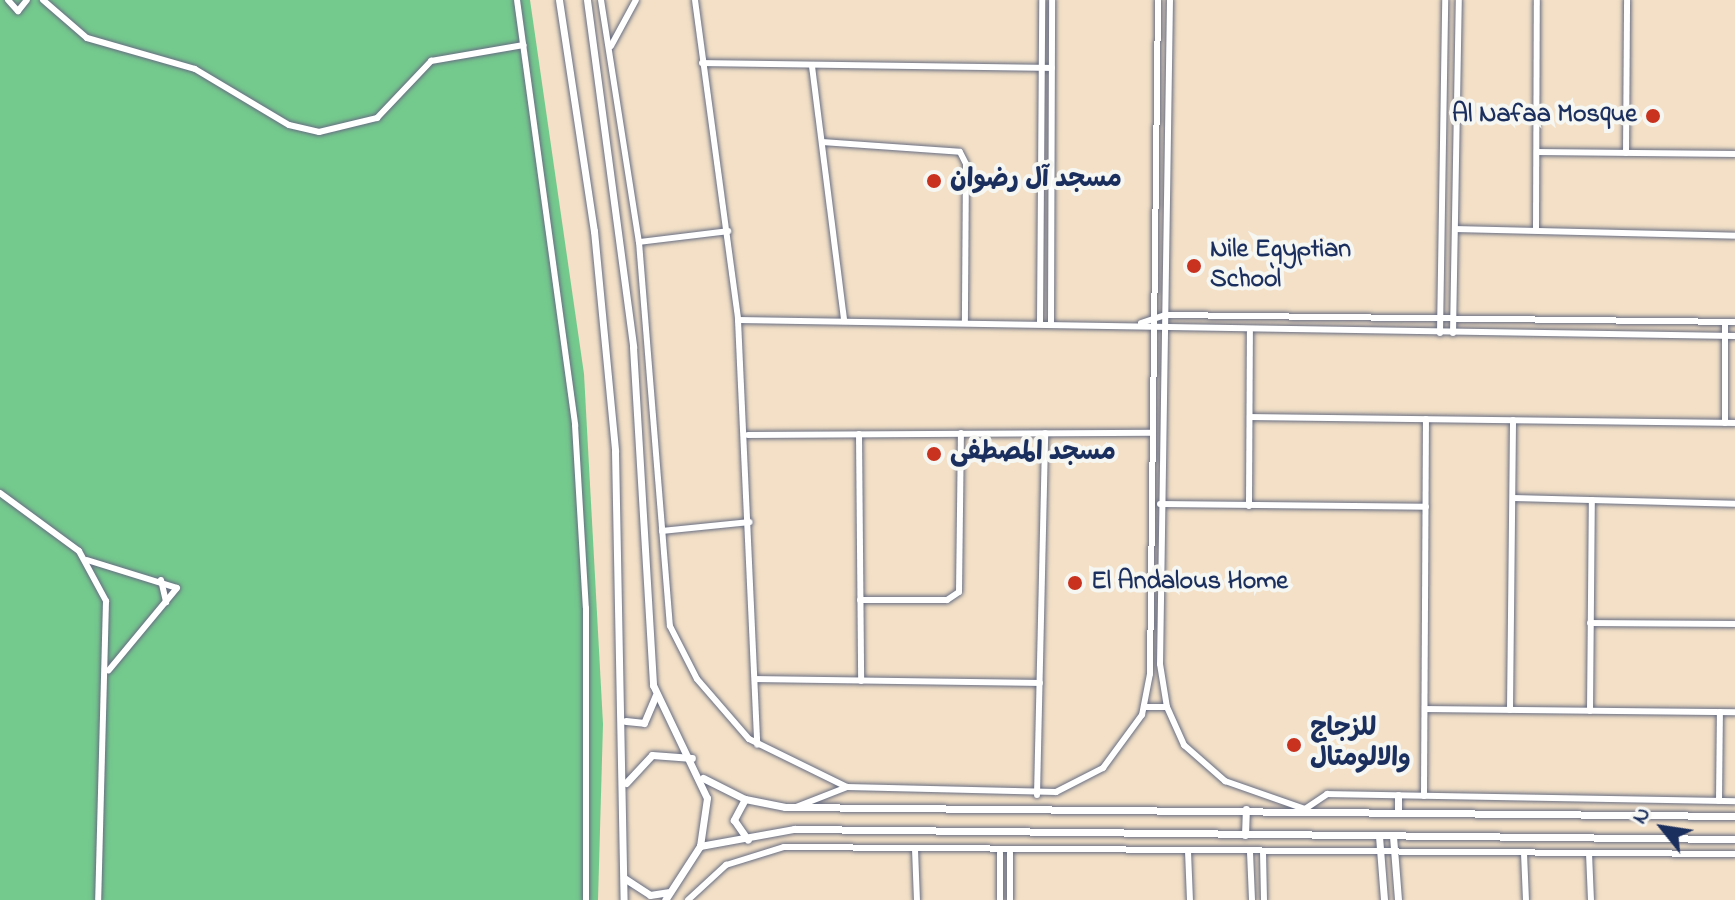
<!DOCTYPE html>
<meta charset="utf-8">
<style>
body{margin:0}
#map{position:relative;width:1735px;height:900px;overflow:hidden;background:#f3e0c6;font-family:"Indie Flower","Playpen Sans Arabic",sans-serif}
div>[style]{position:absolute}
[style*='--x']{left:calc(var(--x)*1px);top:calc(var(--y)*1px);width:calc(var(--w)*1px);rotate:calc(var(--a)*1deg)}
.green>*{inset:0;background:#74c98d}
.roads{filter:drop-shadow(0 0 2px #676d82) drop-shadow(0 0 2px #676d82)}
.minor>*{height:6px;margin:-3px;padding:0 3px;transform-origin:3px;border-radius:3px;background:#fff}
.tertiary>*{height:7px;margin:-3.5px;padding:0 3.5px;transform-origin:3.5px;border-radius:3.5px;background:#fff}
.dots>*{width:22px;height:22px;translate:-50% -50%;box-sizing:border-box;border:4px solid #f6f6f2;border-radius:50%}
span{translate:-50% -50%;white-space:nowrap;text-align:center;line-height:1.15;-webkit-text-stroke:8px #f6f6f2;paint-order:stroke}
.poi-label{font-size:26px;color:#1b2f5e;font-weight:700}
.right{translate:-100% -50%;text-align:right}
.left{translate:0 -50%;text-align:left}
.north{position:absolute;left:1623px;top:788px;width:80px;height:80px;-webkit-text-stroke:6px #f6f6f2;paint-order:stroke;rotate:300deg;font-size:22px;font-weight:700;line-height:32px;text-align:center;color:#1b2f5e}
.north::after{content:'';display:block;margin:auto;width:28px;height:36px;background:#1b2f5e;clip-path:polygon(50% 0,100% 100%,50% 72%,0 100%)}
</style>
<div id="map">
<div class="green">
<div style="clip-path:polygon(0 0,530px 0,584px 374px,603px 724px,598px 900px,0 900px)"></div>
</div>
<div class="roads">
<div class="minor">
<div style="--x:8;--y:0;--w:15;--a:48"></div>
<div style="--x:18;--y:11;--w:14;--a:-51"></div>
<div style="--x:43;--y:0;--w:58;--a:40.8"></div>
<div style="--x:87;--y:38;--w:112;--a:16"></div>
<div style="--x:195;--y:69;--w:109;--a:30.8"></div>
<div style="--x:289;--y:125;--w:31;--a:13"></div>
<div style="--x:319;--y:132;--w:60;--a:-13.6"></div>
<div style="--x:377;--y:118;--w:79;--a:-46.5"></div>
<div style="--x:431;--y:61;--w:94;--a:-9.8"></div>
<div style="--x:517;--y:0;--w:429;--a:82.2"></div>
<div style="--x:575;--y:425;--w:183;--a:86.6"></div>
<div style="--x:586;--y:608;--w:292;--a:90"></div>
<div style="--x:601;--y:0;--w:245;--a:81.1"></div>
<div style="--x:639;--y:242;--w:385;--a:85.4"></div>
<div style="--x:670;--y:626;--w:59;--a:63"></div>
<div style="--x:697;--y:679;--w:79;--a:49.1"></div>
<div style="--x:749;--y:739;--w:109;--a:26.1"></div>
<div style="--x:695;--y:0;--w:323;--a:82.3"></div>
<div style="--x:738;--y:320;--w:425;--a:87.4"></div>
<div style="--x:1170;--y:0;--w:664;--a:90.86"></div>
<div style="--x:1160;--y:664;--w:44;--a:80.8"></div>
<div style="--x:1167;--y:707;--w:42;--a:65.9"></div>
<div style="--x:1184;--y:745;--w:55;--a:41.3"></div>
<div style="--x:1225;--y:781;--w:85;--a:19.3"></div>
<div style="--x:1305;--y:809;--w:27;--a:-34"></div>
<div style="--x:1327;--y:794;--w:408;--a:1"></div>
<div style="--x:611;--y:46;--w:52;--a:-61.5"></div>
<div style="--x:702;--y:63;--w:350;--a:0.8"></div>
<div style="--x:812;--y:66;--w:257;--a:82.8"></div>
<div style="--x:822;--y:142;--w:138;--a:4.1"></div>
<div style="--x:960;--y:152;--w:13;--a:63"></div>
<div style="--x:966;--y:164;--w:158;--a:90.4"></div>
<div style="--x:1538;--y:152;--w:197;--a:0.6"></div>
<div style="--x:1626;--y:153;--w:153;--a:-89.6"></div>
<div style="--x:1457;--y:229;--w:278;--a:1.4"></div>
<div style="--x:1536;--y:230;--w:230;--a:-89.8"></div>
<div style="--x:639;--y:242;--w:90;--a:-7"></div>
<div style="--x:738;--y:320;--w:997;--a:0.92"></div>
<div style="--x:1725;--y:322;--w:101;--a:90"></div>
<div style="--x:1040;--y:323;--w:323;--a:-89.6"></div>
<div style="--x:1051;--y:323;--w:323;--a:-89.8"></div>
<div style="--x:1141;--y:323;--w:26;--a:-18"></div>
<div style="--x:1166;--y:315;--w:569;--a:0.7"></div>
<div style="--x:1440;--y:333;--w:333;--a:-89.1"></div>
<div style="--x:1453;--y:333;--w:333;--a:-89"></div>
<div style="--x:1250;--y:417;--w:485;--a:0.7"></div>
<div style="--x:859;--y:434;--w:247;--a:89.5"></div>
<div style="--x:748;--y:435;--w:405;--a:-0.3"></div>
<div style="--x:0;--y:493;--w:98;--a:36.3"></div>
<div style="--x:79;--y:551;--w:57;--a:61.6"></div>
<div style="--x:106;--y:601;--w:299;--a:91.5"></div>
<div style="--x:1513;--y:498;--w:222;--a:1.5"></div>
<div style="--x:1160;--y:504;--w:266;--a:0.6"></div>
<div style="--x:1249;--y:506;--w:174;--a:-89.7"></div>
<div style="--x:662;--y:531;--w:88;--a:-5.8"></div>
<div style="--x:87;--y:560;--w:94;--a:17.3"></div>
<div style="--x:177;--y:588;--w:107;--a:129.7"></div>
<div style="--x:161;--y:580;--w:23;--a:77"></div>
<div style="--x:860;--y:600;--w:87;--a:0"></div>
<div style="--x:947;--y:600;--w:14;--a:-34"></div>
<div style="--x:959;--y:592;--w:159;--a:-89.3"></div>
<div style="--x:1590;--y:623;--w:145;--a:0.4"></div>
<div style="--x:755;--y:679;--w:285;--a:0.8"></div>
<div style="--x:1145;--y:707;--w:22;--a:0"></div>
<div style="--x:1425;--y:709;--w:310;--a:0.6"></div>
<div style="--x:1510;--y:710;--w:290;--a:-89.4"></div>
<div style="--x:1590;--y:711;--w:211;--a:-89.5"></div>
<div style="--x:1037;--y:795;--w:362;--a:-88.7"></div>
<div style="--x:1424;--y:796;--w:377;--a:-89.7"></div>
<div style="--x:1719;--y:801;--w:89;--a:-89.4"></div>
<div style="--x:796;--y:807;--w:55;--a:-21.4"></div>
<div style="--x:847;--y:787;--w:209;--a:1.4"></div>
<div style="--x:1056;--y:792;--w:53;--a:-27.1"></div>
<div style="--x:1103;--y:768;--w:66;--a:-53.7"></div>
<div style="--x:1142;--y:715;--w:42;--a:-79"></div>
<div style="--x:1150;--y:674;--w:674;--a:-89.32"></div>
<div style="--x:915;--y:849;--w:51;--a:87.8"></div>
<div style="--x:1188;--y:851;--w:49;--a:87.7"></div>
<div style="--x:1250;--y:852;--w:48;--a:87.6"></div>
<div style="--x:1263;--y:852;--w:48;--a:88.8"></div>
<div style="--x:1000;--y:853;--w:47;--a:90"></div>
<div style="--x:1010;--y:853;--w:47;--a:90"></div>
<div style="--x:1524;--y:853;--w:47;--a:87.6"></div>
<div style="--x:1589;--y:853;--w:47;--a:87.6"></div>
<div style="--x:688;--y:900;--w:52;--a:-42.6"></div>
<div style="--x:726;--y:865;--w:61;--a:-17.2"></div>
<div style="--x:784;--y:847;--w:951;--a:0.42"></div>
</div>
<div class="tertiary">
<div style="--x:559;--y:0;--w:234;--a:81.4"></div>
<div style="--x:594;--y:231;--w:221;--a:84.5"></div>
<div style="--x:615;--y:451;--w:449;--a:88.9"></div>
<div style="--x:587;--y:0;--w:350;--a:82.4"></div>
<div style="--x:633;--y:347;--w:339;--a:86.6"></div>
<div style="--x:653;--y:685;--w:125;--a:64.5"></div>
<div style="--x:707;--y:798;--w:49;--a:98.3"></div>
<div style="--x:700;--y:846;--w:64;--a:122.9"></div>
<div style="--x:626;--y:721;--w:18;--a:6"></div>
<div style="--x:644;--y:723;--w:30;--a:-67"></div>
<div style="--x:703;--y:778;--w:47;--a:26.6"></div>
<div style="--x:745;--y:799;--w:41;--a:11.3"></div>
<div style="--x:785;--y:807;--w:950;--a:0.54"></div>
<div style="--x:626;--y:783;--w:38;--a:-47"></div>
<div style="--x:652;--y:755;--w:40;--a:4.3"></div>
<div style="--x:745;--y:799;--w:24;--a:118"></div>
<div style="--x:734;--y:820;--w:24;--a:55"></div>
<div style="--x:1398;--y:810;--w:15;--a:-90"></div>
<div style="--x:1245;--y:835;--w:26;--a:-88"></div>
<div style="--x:1379;--y:836;--w:64;--a:85.5"></div>
<div style="--x:1393;--y:836;--w:64;--a:85.5"></div>
<div style="--x:700;--y:846;--w:96;--a:-10.3"></div>
<div style="--x:794;--y:829;--w:941;--a:0.61"></div>
<div style="--x:624;--y:878;--w:31;--a:33"></div>
<div style="--x:650;--y:895;--w:18;--a:-9"></div>
</div>
</div>
<div class="dots">
<div style="left:1653px;top:116px;background:#c8321e"></div>
<div style="left:934px;top:181px;background:#c8321e"></div>
<div style="left:1194px;top:266px;background:#c8321e"></div>
<div style="left:934px;top:454px;background:#c8321e"></div>
<div style="left:1075px;top:583px;background:#c8321e"></div>
<div style="left:1294px;top:745px;background:#c8321e"></div>
</div>
<div class="poi-label">
<span class="right" style="left:1637px;top:116px">Al Nafaa Mosque</span>
<span class="left" style="left:950px;top:181px">مسجد آل رضوان</span>
<span class="left" style="left:1210px;top:266px">Nile Egyptian<br>School</span>
<span class="left" style="left:950px;top:454px">مسجد المصطفى</span>
<span class="left" style="left:1091px;top:583px">El Andalous Home</span>
<span class="left" style="left:1310px;top:745px">للزجاج<br>والالومتال</span>
</div>
<div class="north">N</div>
</div>
